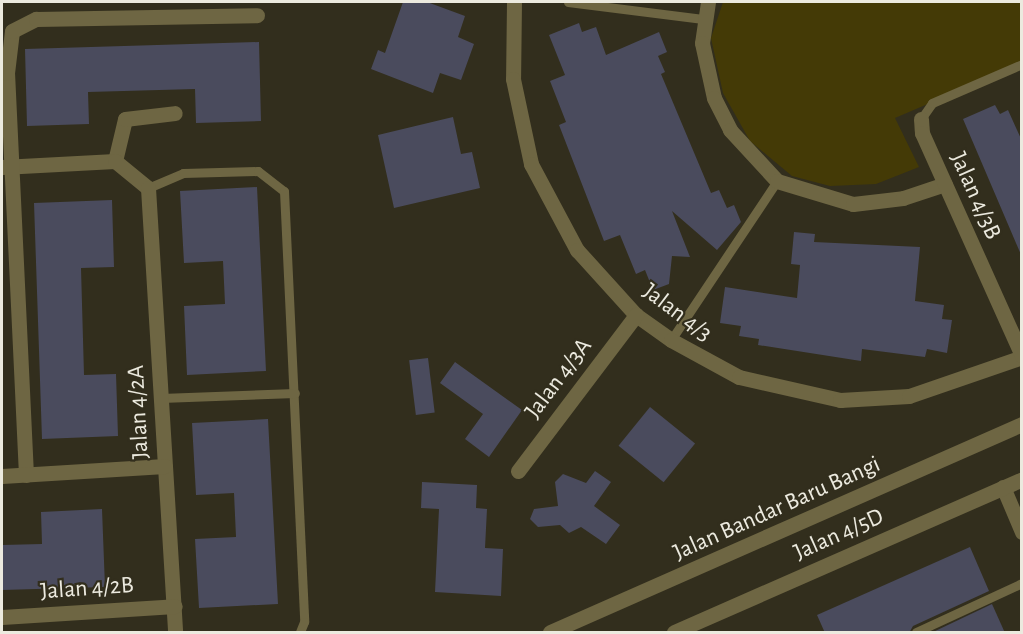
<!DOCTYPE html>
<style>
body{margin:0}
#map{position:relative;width:1023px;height:634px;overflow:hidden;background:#322e1d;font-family:"Alegreya Sans",sans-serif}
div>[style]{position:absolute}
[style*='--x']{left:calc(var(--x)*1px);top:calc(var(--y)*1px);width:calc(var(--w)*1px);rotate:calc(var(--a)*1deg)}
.green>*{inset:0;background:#443a06}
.building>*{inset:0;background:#4a4b5d;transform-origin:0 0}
.service>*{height:9px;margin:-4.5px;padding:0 4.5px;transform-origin:4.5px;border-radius:4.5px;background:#6e6643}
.minor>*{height:15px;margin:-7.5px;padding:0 7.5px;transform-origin:7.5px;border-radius:7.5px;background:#6e6643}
.tertiary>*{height:15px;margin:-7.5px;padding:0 7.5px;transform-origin:7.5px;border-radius:7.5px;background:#6e6643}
span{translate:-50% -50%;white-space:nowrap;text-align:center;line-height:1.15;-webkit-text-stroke:4.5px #322e1d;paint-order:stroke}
.street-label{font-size:24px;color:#eceadf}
.frame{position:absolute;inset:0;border:3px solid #eceadf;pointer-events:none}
</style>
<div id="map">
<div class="green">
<div style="clip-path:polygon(723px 2px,1021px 2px,1021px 64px,895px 118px,919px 167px,876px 184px,830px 186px,792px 176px,750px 141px,723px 93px,711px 38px)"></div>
</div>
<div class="building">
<div style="clip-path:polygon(403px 2px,427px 2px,465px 16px,458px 37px,474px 44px,461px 80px,440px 73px,433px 93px,371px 69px,378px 50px,385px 53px)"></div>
<div style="clip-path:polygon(579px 23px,582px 32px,596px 27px,606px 55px,659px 32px,667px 52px,658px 56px,665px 72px,661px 74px,711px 193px,719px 190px,727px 208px,734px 205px,741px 222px,717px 250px,672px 211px,690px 257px,672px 256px,669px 284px,653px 290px,645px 270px,636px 274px,620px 235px,604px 241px,559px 125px,566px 122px,550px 81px,565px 75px,549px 35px)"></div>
<div style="clip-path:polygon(259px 42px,261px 121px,196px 123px,195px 89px,88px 92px,89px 124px,27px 126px,25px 49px)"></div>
<div style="clip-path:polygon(995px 105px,1000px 114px,1008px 110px,1022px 141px,1022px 257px,963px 119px)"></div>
<div style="clip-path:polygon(453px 117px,461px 154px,472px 152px,480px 188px,394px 208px,378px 135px)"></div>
<div style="clip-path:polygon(257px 187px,266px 371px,187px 375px,184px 306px,225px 304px,223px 261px,184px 263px,180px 191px)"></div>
<div style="clip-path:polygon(112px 200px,114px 267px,81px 268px,84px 375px,116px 374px,118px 436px,42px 439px,34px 203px)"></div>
<div style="clip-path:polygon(794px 232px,815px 234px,814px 242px,920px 247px,915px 301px,944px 305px,942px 319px,952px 320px,947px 353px,927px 349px,925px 357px,862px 349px,861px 361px,758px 345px,759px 339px,739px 336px,741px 326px,720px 323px,725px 287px,797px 298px,800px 265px,791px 264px)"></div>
<div style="left:428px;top:358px;width:55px;height:19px;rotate:83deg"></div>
<div style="clip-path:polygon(455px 362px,522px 410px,489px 457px,465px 439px,483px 414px,440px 383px)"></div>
<div style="left:650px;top:407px;width:58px;height:50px;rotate:39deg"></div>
<div style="clip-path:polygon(268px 419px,278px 604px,199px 608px,195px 539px,236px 537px,234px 493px,196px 495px,192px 423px)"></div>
<div style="clip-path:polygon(595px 471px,611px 482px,594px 506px,620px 525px,606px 544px,581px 527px,569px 533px,560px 525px,538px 527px,530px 519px,534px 509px,558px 506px,555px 482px,563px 474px,586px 483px)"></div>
<div style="clip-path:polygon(422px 482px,477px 485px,476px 508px,487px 509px,485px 548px,503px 549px,501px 596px,435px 592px,439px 509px,421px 508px)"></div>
<div style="clip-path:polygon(102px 509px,105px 587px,2px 590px,2px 545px,42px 544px,41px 512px)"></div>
<div style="clip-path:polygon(970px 547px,989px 591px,913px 626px,909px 633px,825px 633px,817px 615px)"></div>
<div style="clip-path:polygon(992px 604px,1005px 633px,931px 633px)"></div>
</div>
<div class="service">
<div style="--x:568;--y:2;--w:136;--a:7.2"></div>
<div style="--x:921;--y:119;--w:19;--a:-55"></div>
<div style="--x:932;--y:103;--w:98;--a:-23.4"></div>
<div style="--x:148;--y:188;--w:38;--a:-23"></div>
<div style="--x:183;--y:173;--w:75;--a:-1.5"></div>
<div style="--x:258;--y:171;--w:33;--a:38"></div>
<div style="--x:284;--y:191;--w:431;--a:87.3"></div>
<div style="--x:304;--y:622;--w:11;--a:112"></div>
<div style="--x:671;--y:340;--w:191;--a:-56.3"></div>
<div style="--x:161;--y:398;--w:134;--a:-2.1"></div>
<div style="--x:916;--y:632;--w:117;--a:-24.8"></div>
</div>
<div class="minor">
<div style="--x:514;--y:2;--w:77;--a:90.7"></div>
<div style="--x:513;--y:79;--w:87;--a:78"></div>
<div style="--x:531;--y:164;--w:98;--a:61.9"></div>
<div style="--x:577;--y:250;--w:88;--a:47.8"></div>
<div style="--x:636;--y:315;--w:43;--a:35.5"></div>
<div style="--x:671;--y:340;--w:77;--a:28.6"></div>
<div style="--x:739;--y:377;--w:104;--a:12.8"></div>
<div style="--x:840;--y:400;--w:69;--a:-3.3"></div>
<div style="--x:909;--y:396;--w:120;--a:-19"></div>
<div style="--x:708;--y:2;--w:41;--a:98.3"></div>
<div style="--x:702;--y:43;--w:56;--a:77.7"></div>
<div style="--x:714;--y:98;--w:36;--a:63"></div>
<div style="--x:730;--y:130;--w:69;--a:47.3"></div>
<div style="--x:777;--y:181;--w:79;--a:16.8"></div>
<div style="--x:853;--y:204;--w:50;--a:-6.8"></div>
<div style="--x:903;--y:198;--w:44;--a:-18.4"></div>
<div style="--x:921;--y:119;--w:14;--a:86"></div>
<div style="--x:922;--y:133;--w:244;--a:65.8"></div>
<div style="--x:115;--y:161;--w:43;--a:-76.6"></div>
<div style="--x:125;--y:119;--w:50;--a:-6.8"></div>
<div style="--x:2;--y:167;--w:113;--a:-3"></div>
<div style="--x:115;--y:161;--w:43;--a:39.3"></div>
<div style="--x:148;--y:188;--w:445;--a:86.5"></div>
<div style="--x:518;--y:471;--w:196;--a:-52.9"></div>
<div style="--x:26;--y:475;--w:402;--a:-92.7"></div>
<div style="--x:7;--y:73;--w:42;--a:-83.2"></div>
<div style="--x:12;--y:31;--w:27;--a:-27"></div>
<div style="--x:36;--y:19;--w:221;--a:-1"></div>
<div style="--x:2;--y:476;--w:163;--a:-3.5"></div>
<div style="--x:1003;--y:487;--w:49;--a:67.1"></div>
<div style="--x:2;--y:617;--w:173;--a:-3.6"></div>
<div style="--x:674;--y:632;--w:380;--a:-23.7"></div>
</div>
<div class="tertiary">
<div style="--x:550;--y:632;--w:516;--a:-23.78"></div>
</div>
<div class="street-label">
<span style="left:975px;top:196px;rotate:66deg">Jalan 4/3B</span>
<span style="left:677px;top:313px;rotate:37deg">Jalan 4/3</span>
<span style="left:559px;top:379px;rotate:-53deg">Jalan 4/3A</span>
<span style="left:139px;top:412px;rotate:-93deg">Jalan 4/2A</span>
<span style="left:777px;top:509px;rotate:-24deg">Jalan Bandar Baru Bangi</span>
<span style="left:839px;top:535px;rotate:-24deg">Jalan 4/5D</span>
<span style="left:87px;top:589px;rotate:-4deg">Jalan 4/2B</span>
</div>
<div class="frame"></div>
</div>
